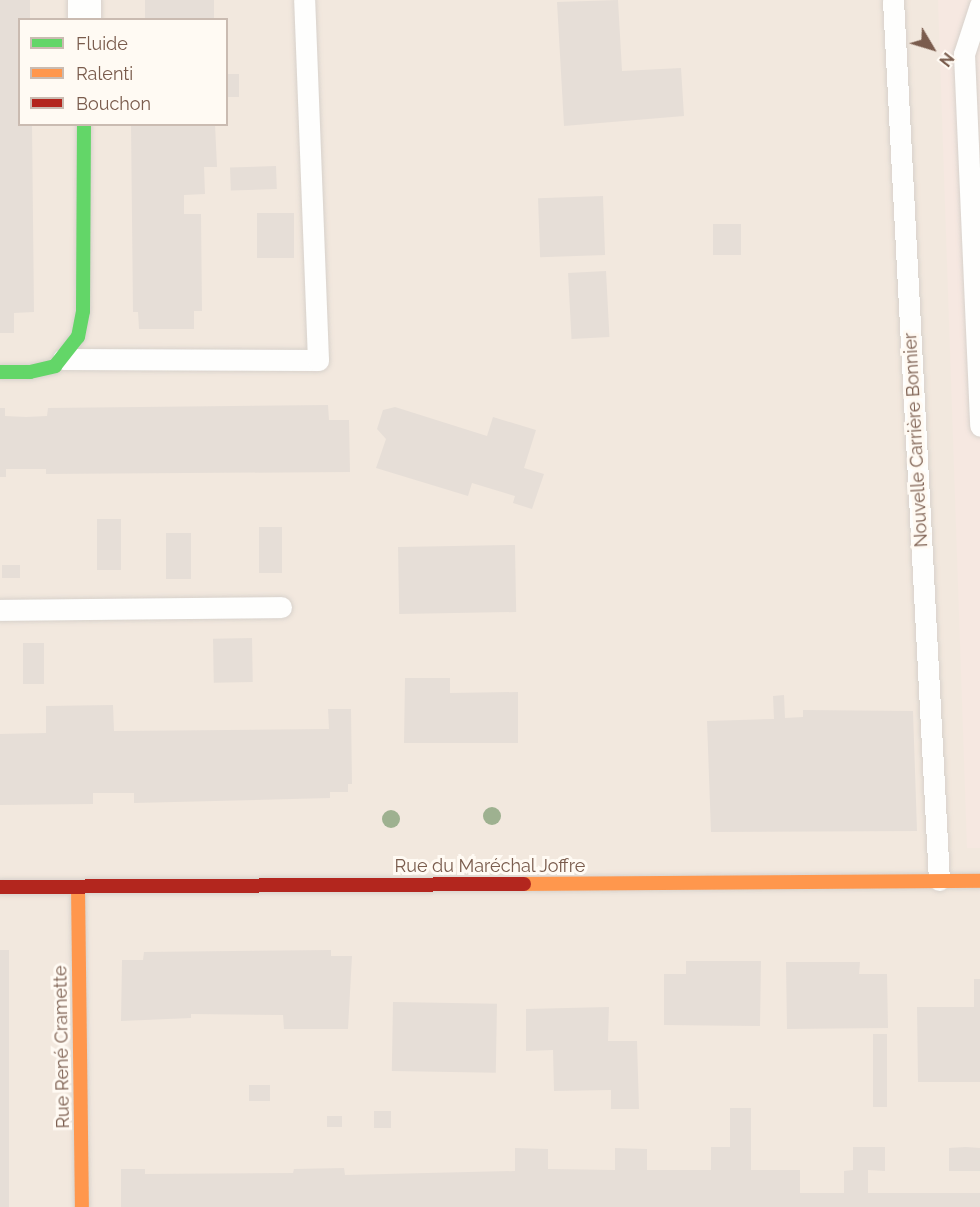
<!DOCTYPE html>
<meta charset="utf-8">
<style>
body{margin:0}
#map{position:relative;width:980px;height:1207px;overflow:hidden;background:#f9f5f0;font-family:Raleway,sans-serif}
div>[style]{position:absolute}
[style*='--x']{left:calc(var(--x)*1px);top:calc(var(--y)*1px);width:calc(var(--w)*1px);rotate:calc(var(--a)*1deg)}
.residential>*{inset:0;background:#f2e8de}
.commercial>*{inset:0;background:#f6e8e1}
.building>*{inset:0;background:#e6ded7;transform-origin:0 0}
.roads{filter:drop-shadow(0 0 2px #d7d1cb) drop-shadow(0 0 2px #d7d1cb)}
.lane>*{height:21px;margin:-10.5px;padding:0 10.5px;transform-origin:10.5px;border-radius:10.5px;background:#fefefd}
.street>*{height:33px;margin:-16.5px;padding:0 16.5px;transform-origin:16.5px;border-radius:16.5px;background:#fefefd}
.fast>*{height:14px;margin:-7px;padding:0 7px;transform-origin:7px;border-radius:7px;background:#63d668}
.slow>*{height:14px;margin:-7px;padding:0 7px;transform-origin:7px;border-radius:7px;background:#ff974d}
.jam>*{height:14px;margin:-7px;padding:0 7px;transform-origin:7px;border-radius:7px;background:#b3261e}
.trees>*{width:18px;height:18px;margin:-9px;border-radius:50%;background:#9eb190}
span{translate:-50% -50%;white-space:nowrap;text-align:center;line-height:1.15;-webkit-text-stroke:6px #fffaf3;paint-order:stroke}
.street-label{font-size:18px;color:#7a5c4d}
.legend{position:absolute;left:18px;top:18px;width:210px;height:108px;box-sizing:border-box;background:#fffaf3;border:2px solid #cabbb1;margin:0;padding:8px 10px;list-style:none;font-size:18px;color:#7a5c4d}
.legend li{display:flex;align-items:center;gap:12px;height:30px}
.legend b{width:30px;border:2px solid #cabbb1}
.north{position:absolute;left:902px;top:18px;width:60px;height:60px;-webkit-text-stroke:4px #fffaf3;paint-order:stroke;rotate:128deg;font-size:16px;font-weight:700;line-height:24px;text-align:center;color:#7a5c4d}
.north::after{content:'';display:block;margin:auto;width:21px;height:27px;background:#7a5c4d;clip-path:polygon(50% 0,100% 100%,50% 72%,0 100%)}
</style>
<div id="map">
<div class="residential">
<div style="clip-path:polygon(evenodd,0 0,980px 0,980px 1207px,0 1207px,0 0,20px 20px,226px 20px,226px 124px,20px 124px,20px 20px)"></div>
</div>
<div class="commercial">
<div style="clip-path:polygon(938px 0,980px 0,980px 848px,967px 848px)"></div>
</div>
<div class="building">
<div style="clip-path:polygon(0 0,30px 0,30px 20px,20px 20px,20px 124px,32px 124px,34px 312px,14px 313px,14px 333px,0 333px)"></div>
<div style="left:145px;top:0;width:69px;height:20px"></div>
<div style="clip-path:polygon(618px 0,622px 71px,681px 68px,684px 116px,564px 126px,557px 2px)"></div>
<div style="left:226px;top:74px;width:13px;height:23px"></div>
<div style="clip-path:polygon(131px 124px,215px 124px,217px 167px,204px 167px,205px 194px,184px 195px,184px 214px,201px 214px,202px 311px,194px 311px,194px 329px,139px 329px,138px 312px,133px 312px)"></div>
<div style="left:276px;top:166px;width:23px;height:46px;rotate:88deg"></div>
<div style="left:603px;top:196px;width:59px;height:65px;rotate:88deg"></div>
<div style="left:257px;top:213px;width:37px;height:45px"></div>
<div style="left:713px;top:224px;width:28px;height:31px"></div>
<div style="left:606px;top:271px;width:66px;height:38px;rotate:87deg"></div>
<div style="clip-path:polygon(328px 405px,329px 420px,349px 420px,350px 472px,46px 474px,46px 469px,6px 469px,6px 477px,0 477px,0 408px,5px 408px,5px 416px,26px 417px,47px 416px,48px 408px)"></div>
<div style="clip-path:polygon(395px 407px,487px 436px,493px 417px,536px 430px,524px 468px,544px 474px,532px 509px,513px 503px,515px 496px,472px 483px,468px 496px,376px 468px,386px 439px,377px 429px,383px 410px)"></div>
<div style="left:97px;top:519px;width:24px;height:51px"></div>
<div style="left:282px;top:527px;width:46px;height:23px;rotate:90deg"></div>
<div style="left:191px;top:533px;width:46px;height:25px;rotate:90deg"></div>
<div style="left:515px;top:545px;width:67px;height:117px;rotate:89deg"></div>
<div style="left:2px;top:565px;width:18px;height:13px"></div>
<div style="left:252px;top:638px;width:44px;height:39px;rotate:89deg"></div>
<div style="left:23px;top:643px;width:21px;height:41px"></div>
<div style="clip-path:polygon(405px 678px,450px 678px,450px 693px,518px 692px,518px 743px,404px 743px)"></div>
<div style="clip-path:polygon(784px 695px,785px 718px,803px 717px,803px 710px,913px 711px,917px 831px,711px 832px,707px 721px,774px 719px,773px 696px)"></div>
<div style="clip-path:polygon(113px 705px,114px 731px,329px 729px,328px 709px,351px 709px,352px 784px,348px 784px,348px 792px,330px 792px,330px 798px,134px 803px,134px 793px,93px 793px,93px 804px,0 805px,0 734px,46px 733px,46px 706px)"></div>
<div style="left:0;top:950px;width:9px;height:257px"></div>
<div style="clip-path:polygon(331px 950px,331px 956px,352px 956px,348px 1029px,284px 1029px,283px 1015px,191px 1014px,191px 1018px,121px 1021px,122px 960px,143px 960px,144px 952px)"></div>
<div style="clip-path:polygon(686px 961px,761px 961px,760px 1026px,664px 1025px,664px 974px,686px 974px)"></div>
<div style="clip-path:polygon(786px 962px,860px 962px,859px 974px,887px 974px,888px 1028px,787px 1029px)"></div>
<div style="clip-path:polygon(974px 979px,980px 979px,980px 1082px,918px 1082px,917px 1007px,974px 1007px)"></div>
<div style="left:393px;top:1002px;width:104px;height:69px;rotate:1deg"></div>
<div style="clip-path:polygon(609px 1007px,608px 1041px,637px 1041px,639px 1109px,611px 1109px,611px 1090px,554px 1091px,553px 1050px,526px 1051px,526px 1009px)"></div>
<div style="left:873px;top:1034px;width:14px;height:73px"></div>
<div style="left:249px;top:1085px;width:21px;height:16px"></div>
<div style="clip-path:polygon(730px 1108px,751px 1108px,751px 1170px,800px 1170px,800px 1193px,844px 1193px,844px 1171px,853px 1170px,853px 1147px,885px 1147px,885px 1171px,868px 1170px,868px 1193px,980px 1193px,980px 1207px,121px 1207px,121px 1169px,145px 1169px,145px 1174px,293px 1173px,294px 1169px,344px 1168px,345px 1175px,515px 1171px,515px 1148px,548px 1149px,548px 1169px,615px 1170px,615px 1148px,647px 1149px,647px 1170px,711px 1170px,711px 1147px,730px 1147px)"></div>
<div style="left:374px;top:1111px;width:17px;height:17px"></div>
<div style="left:327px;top:1116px;width:15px;height:11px"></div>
<div style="clip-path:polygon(966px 1147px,980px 1148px,980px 1171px,949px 1171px,949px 1148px)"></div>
</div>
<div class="roads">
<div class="lane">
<div style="--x:893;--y:0;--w:881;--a:87.01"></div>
<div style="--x:980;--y:5;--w:52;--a:108.1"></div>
<div style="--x:964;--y:54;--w:372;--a:87.5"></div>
<div style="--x:63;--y:359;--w:255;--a:0.2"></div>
<div style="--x:318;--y:360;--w:360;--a:-92.2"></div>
<div style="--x:0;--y:610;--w:281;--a:-0.6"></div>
</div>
<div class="street">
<div style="--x:84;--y:0;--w:20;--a:90"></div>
</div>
<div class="fast">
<div style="--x:0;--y:372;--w:30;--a:0"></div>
<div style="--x:30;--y:372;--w:26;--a:-13"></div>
<div style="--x:55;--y:366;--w:37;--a:-52"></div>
<div style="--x:78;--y:337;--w:26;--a:-79"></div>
<div style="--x:83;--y:311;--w:187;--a:-89.7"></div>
</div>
<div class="slow">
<div style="--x:524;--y:884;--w:456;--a:-0.4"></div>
<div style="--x:78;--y:887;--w:320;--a:89.3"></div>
</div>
<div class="jam">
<div style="--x:0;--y:887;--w:524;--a:-0.33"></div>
</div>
</div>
<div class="trees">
<div style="left:492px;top:816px"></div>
<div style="left:391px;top:819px"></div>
</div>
<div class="street-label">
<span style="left:916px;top:440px;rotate:-93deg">Nouvelle Carrière Bonnier</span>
<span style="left:490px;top:866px">Rue du Maréchal Joffre</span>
<span style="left:62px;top:1047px;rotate:-91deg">Rue René Cramette</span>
</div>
<ul class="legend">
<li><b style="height:8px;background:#63d668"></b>Fluide</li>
<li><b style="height:8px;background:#ff974d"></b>Ralenti</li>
<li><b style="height:8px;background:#b3261e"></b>Bouchon</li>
</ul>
<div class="north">N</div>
</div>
